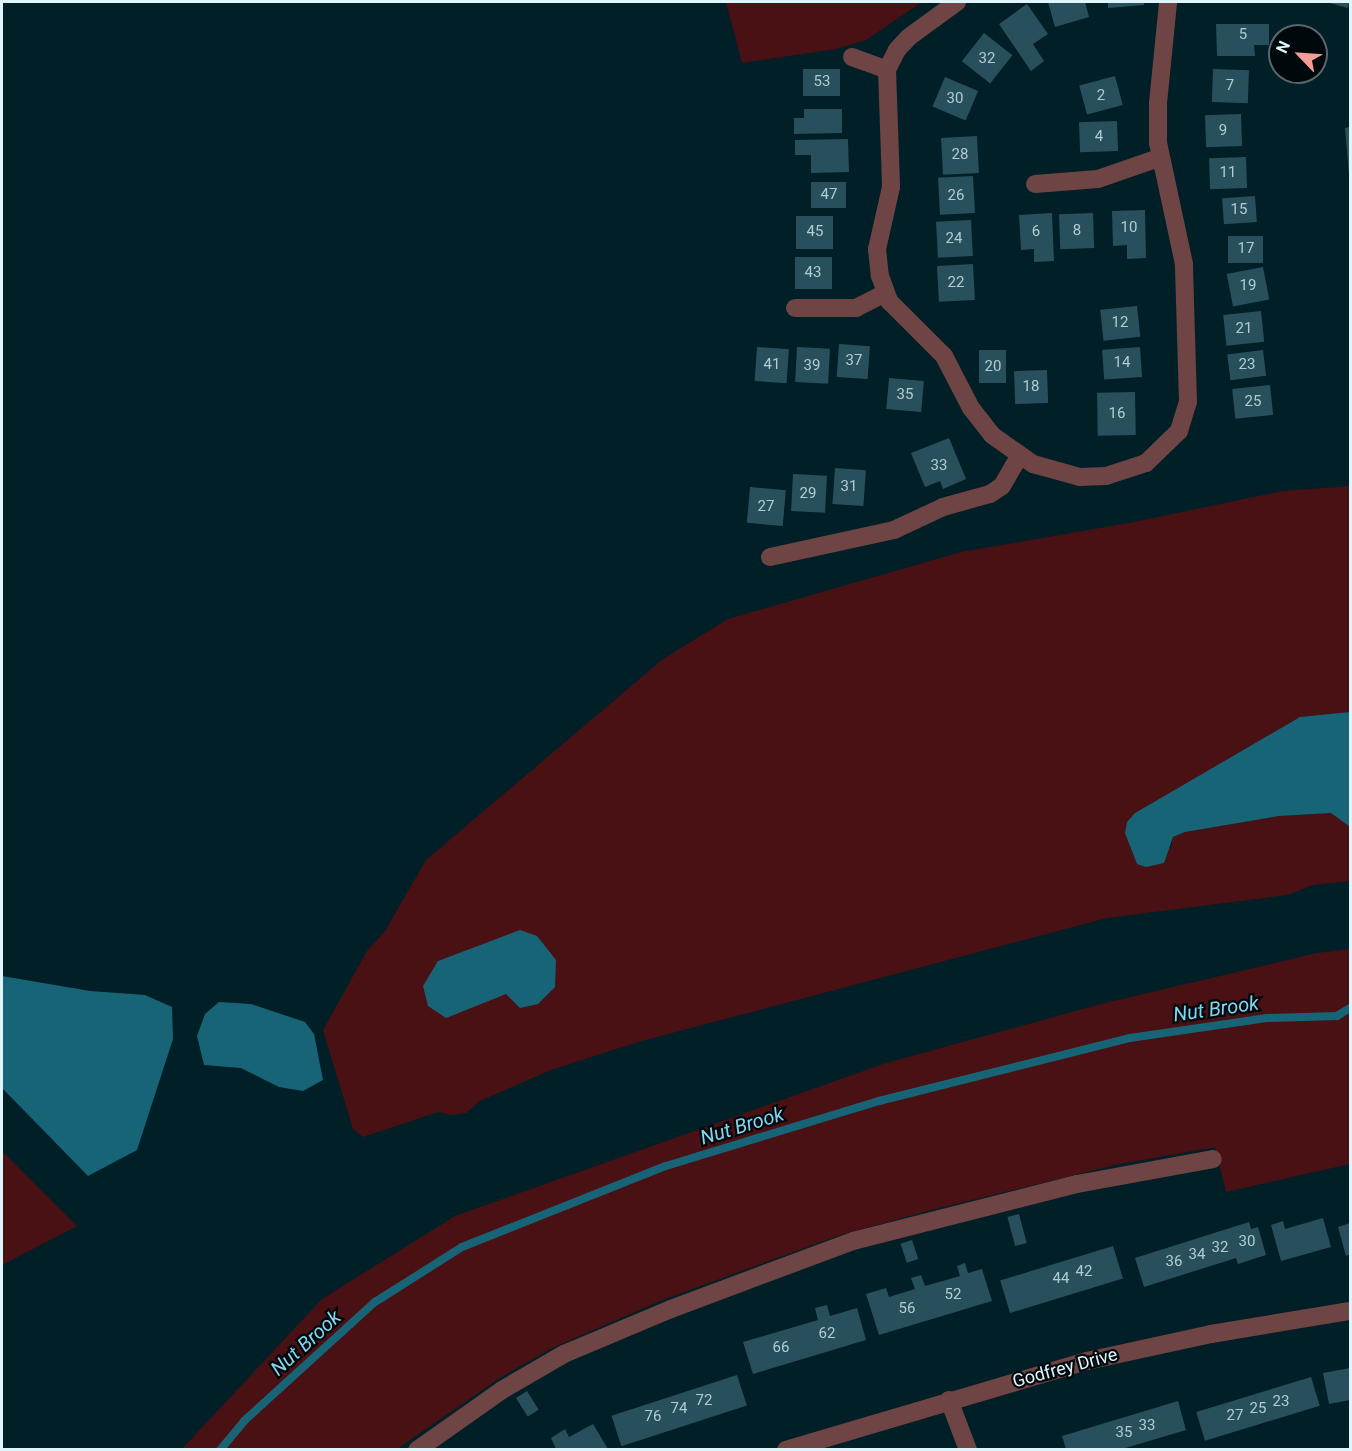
<!DOCTYPE html>
<style>
body{margin:0}
#map{position:relative;width:1352px;height:1451px;overflow:hidden;background:#001f27;font-family:Roboto,sans-serif}
div>[style]{position:absolute}
[style*='--x']{left:calc(var(--x)*1px);top:calc(var(--y)*1px);width:calc(var(--w)*1px);rotate:calc(var(--a)*1deg)}
.green>*{inset:0;background:#491114}
.water>*{inset:0;background:#176476}
.stream>*{height:8px;margin:-4px;padding:0 4px;transform-origin:4px;border-radius:4px;background:#176476}
.building>*{inset:0;background:#28505c;transform-origin:0 0}
.minor>*{height:18px;margin:-9px;padding:0 9px;transform-origin:9px;border-radius:9px;background:#6e4544}
span{translate:-50% -50%;white-space:nowrap;text-align:center;line-height:1.15;-webkit-text-stroke:4.5px #00080c;paint-order:stroke}
.number-label{font-size:15px;color:#b1ccd4}
.number-label span{-webkit-text-stroke-width:0}
.street-label{font-size:18px;color:#dff5fc}
.water-label{font-size:20px;color:#7dd8f2;font-style:italic}
.frame{position:absolute;inset:0;border:3px solid #dff5fc;pointer-events:none}
.north{position:absolute;left:1268px;top:24px;width:60px;height:60px;box-sizing:border-box;background:#00080c;border:2px solid #59676c;border-radius:50%;rotate:295deg;font-size:16px;font-weight:700;line-height:24px;text-align:center;color:#dff5fc}
.north::after{content:'';display:block;margin:auto;width:21px;height:27px;background:#f59b98;clip-path:polygon(50% 0,100% 100%,50% 72%,0 100%)}
</style>
<div id="map">
<div class="green">
<div style="clip-path:polygon(726px 2px,922px 2px,866px 40px,836px 49px,742px 63px)"></div>
<div style="clip-path:polygon(1350px 486px,1350px 712px,1300px 717px,1135px 813px,1171px 849px,1173px 837px,1185px 832px,1279px 816px,1331px 813px,1350px 827px,1350px 881px,1313px 885px,1287px 895px,1107px 918px,638px 1042px,551px 1070px,480px 1101px,466px 1113px,450px 1115px,438px 1112px,363px 1137px,353px 1129px,323px 1030px,367px 951px,385px 931px,426px 860px,663px 659px,728px 619px,961px 552px,1129px 523px,1283px 491px)"></div>
<div style="clip-path:polygon(1350px 949px,1350px 1164px,1226px 1192px,1215px 1147px,1115px 1165px,935px 1209px,840px 1235px,665px 1299px,554px 1347px,501px 1377px,397px 1449px,181px 1450px,322px 1299px,455px 1216px,883px 1064px,1101px 1004px,1317px 953px)"></div>
<div style="clip-path:polygon(2px 1151px,77px 1226px,2px 1265px)"></div>
</div>
<div class="water">
<div style="clip-path:polygon(1350px 712px,1350px 827px,1331px 813px,1279px 816px,1185px 832px,1173px 837px,1164px 863px,1146px 867px,1137px 864px,1125px 833px,1127px 822px,1135px 813px,1300px 717px)"></div>
<div style="clip-path:polygon(520px 930px,537px 936px,556px 960px,555px 987px,538px 1004px,520px 1008px,506px 994px,446px 1018px,428px 1006px,423px 986px,438px 961px)"></div>
<div style="clip-path:polygon(2px 976px,90px 991px,145px 995px,172px 1007px,173px 1039px,137px 1150px,88px 1176px,2px 1088px)"></div>
<div style="clip-path:polygon(219px 1002px,251px 1004px,305px 1022px,314px 1034px,323px 1080px,303px 1091px,279px 1087px,241px 1068px,204px 1065px,197px 1036px,205px 1014px)"></div>
</div>
<div class="stream">
<div style="--x:220;--y:1450;--w:38;--a:-50"></div>
<div style="--x:244;--y:1421;--w:177;--a:-42.3"></div>
<div style="--x:375;--y:1302;--w:103;--a:-32.3"></div>
<div style="--x:462;--y:1247;--w:219;--a:-21.7"></div>
<div style="--x:666;--y:1166;--w:223;--a:-17"></div>
<div style="--x:879;--y:1101;--w:259;--a:-14.1"></div>
<div style="--x:1130;--y:1038;--w:138;--a:-8.3"></div>
<div style="--x:1267;--y:1018;--w:70;--a:-1.6"></div>
<div style="--x:1337;--y:1016;--w:15;--a:-32"></div>
</div>
<div class="building">
<div style="clip-path:polygon(1048px 2px,1085px 2px,1089px 17px,1055px 27px)"></div>
<div style="clip-path:polygon(1108px 2px,1144px 2px,1144px 5px,1108px 8px)"></div>
<div style="clip-path:polygon(1326px 2px,1349px 2px,1348px 8px)"></div>
<div style="clip-path:polygon(1027px 4px,1048px 34px,1033px 44px,1044px 61px,1031px 71px,999px 24px)"></div>
<div style="clip-path:polygon(1216px 24px,1269px 24px,1269px 45px,1254px 45px,1255px 56px,1217px 56px)"></div>
<div style="left:984px;top:33px;width:36px;height:36px;rotate:38deg"></div>
<div style="left:803px;top:69px;width:37px;height:27px"></div>
<div style="left:1213px;top:69px;width:36px;height:33px;rotate:2deg"></div>
<div style="left:1115px;top:76px;width:30px;height:37px;rotate:75deg"></div>
<div style="left:945px;top:77px;width:36px;height:32px;rotate:23deg"></div>
<div style="clip-path:polygon(804px 109px,842px 109px,842px 133px,794px 134px,794px 118px,804px 118px)"></div>
<div style="left:1241px;top:114px;width:32px;height:36px;rotate:88deg"></div>
<div style="left:1117px;top:121px;width:30px;height:38px;rotate:88deg"></div>
<div style="clip-path:polygon(1350px 127px,1350px 175px,1349px 175px,1345px 128px)"></div>
<div style="left:977px;top:136px;width:37px;height:36px;rotate:87deg"></div>
<div style="clip-path:polygon(848px 139px,849px 172px,811px 173px,811px 155px,795px 155px,795px 140px)"></div>
<div style="left:1246px;top:157px;width:31px;height:37px;rotate:88deg"></div>
<div style="left:973px;top:176px;width:37px;height:35px;rotate:87deg"></div>
<div style="left:811px;top:182px;width:35px;height:26px"></div>
<div style="left:1255px;top:196px;width:26px;height:33px;rotate:86deg"></div>
<div style="clip-path:polygon(1145px 210px,1146px 258px,1127px 259px,1127px 245px,1113px 246px,1112px 211px)"></div>
<div style="clip-path:polygon(1052px 213px,1054px 261px,1034px 262px,1034px 249px,1021px 250px,1019px 215px)"></div>
<div style="left:1093px;top:213px;width:35px;height:34px;rotate:88deg"></div>
<div style="left:796px;top:216px;width:37px;height:33px"></div>
<div style="left:971px;top:220px;width:36px;height:35px;rotate:87deg"></div>
<div style="left:1228px;top:236px;width:35px;height:27px"></div>
<div style="left:795px;top:257px;width:37px;height:32px"></div>
<div style="left:973px;top:264px;width:36px;height:36px;rotate:87deg"></div>
<div style="left:1263px;top:267px;width:33px;height:37px;rotate:79deg"></div>
<div style="left:1137px;top:306px;width:31px;height:37px;rotate:84deg"></div>
<div style="left:1261px;top:311px;width:31px;height:38px;rotate:84deg"></div>
<div style="left:839px;top:344px;width:31px;height:33px;rotate:4deg"></div>
<div style="left:757px;top:347px;width:32px;height:34px;rotate:4deg"></div>
<div style="left:797px;top:347px;width:33px;height:35px;rotate:3deg"></div>
<div style="left:1140px;top:347px;width:30px;height:38px;rotate:86deg"></div>
<div style="left:979px;top:350px;width:27px;height:33px"></div>
<div style="left:1263px;top:350px;width:26px;height:36px;rotate:83deg"></div>
<div style="left:1047px;top:370px;width:33px;height:33px;rotate:88deg"></div>
<div style="left:889px;top:378px;width:35px;height:31px;rotate:5deg"></div>
<div style="left:1270px;top:385px;width:30px;height:38px;rotate:84deg"></div>
<div style="left:1135px;top:392px;width:43px;height:38px;rotate:89deg"></div>
<div style="clip-path:polygon(949px 438px,966px 479px,943px 489px,940px 481px,925px 487px,911px 453px)"></div>
<div style="left:835px;top:468px;width:31px;height:36px;rotate:4deg"></div>
<div style="left:793px;top:474px;width:34px;height:37px;rotate:3deg"></div>
<div style="left:750px;top:487px;width:36px;height:36px;rotate:5deg"></div>
<div style="left:1019px;top:1214px;width:30px;height:12px;rotate:75deg"></div>
<div style="clip-path:polygon(1323px 1218px,1331px 1247px,1281px 1261px,1271px 1225px,1283px 1221px,1285px 1229px)"></div>
<div style="clip-path:polygon(1249px 1222px,1251px 1229px,1258px 1227px,1266px 1255px,1238px 1264px,1236px 1258px,1144px 1287px,1135px 1258px)"></div>
<div style="clip-path:polygon(1350px 1223px,1350px 1254px,1346px 1256px,1338px 1227px)"></div>
<div style="left:912px;top:1240px;width:20px;height:12px;rotate:72deg"></div>
<div style="left:1113px;top:1246px;width:34px;height:118px;rotate:73deg"></div>
<div style="clip-path:polygon(965px 1263px,968px 1273px,982px 1269px,992px 1301px,879px 1335px,866px 1294px,886px 1288px,889px 1297px,915px 1289px,911px 1278px,921px 1275px,925px 1286px,960px 1276px,957px 1266px)"></div>
<div style="clip-path:polygon(827px 1305px,830px 1316px,857px 1308px,866px 1340px,753px 1374px,743px 1342px,818px 1320px,815px 1308px)"></div>
<div style="clip-path:polygon(1350px 1368px,1350px 1400px,1329px 1404px,1323px 1373px)"></div>
<div style="left:737px;top:1375px;width:32px;height:132px;rotate:72deg"></div>
<div style="left:1311px;top:1377px;width:30px;height:120px;rotate:73deg"></div>
<div style="left:527px;top:1391px;width:22px;height:13px;rotate:58deg"></div>
<div style="clip-path:polygon(1178px 1401px,1186px 1430px,1122px 1449px,1066px 1449px,1062px 1436px)"></div>
<div style="clip-path:polygon(593px 1424px,608px 1449px,556px 1449px,551px 1438px,565px 1429px,569px 1437px)"></div>
</div>
<div class="minor">
<div style="--x:957;--y:2;--w:59;--a:143.9"></div>
<div style="--x:909;--y:37;--w:18;--a:133"></div>
<div style="--x:897;--y:50;--w:22;--a:117"></div>
<div style="--x:887;--y:70;--w:117;--a:88"></div>
<div style="--x:891;--y:187;--w:64;--a:102.7"></div>
<div style="--x:877;--y:249;--w:27;--a:84"></div>
<div style="--x:880;--y:276;--w:27;--a:70"></div>
<div style="--x:889;--y:301;--w:78;--a:45"></div>
<div style="--x:944;--y:356;--w:59;--a:62.6"></div>
<div style="--x:971;--y:408;--w:34;--a:52"></div>
<div style="--x:992;--y:435;--w:50;--a:35.3"></div>
<div style="--x:1033;--y:464;--w:49;--a:15.5"></div>
<div style="--x:1080;--y:477;--w:26;--a:-2"></div>
<div style="--x:1106;--y:476;--w:42;--a:-18"></div>
<div style="--x:1146;--y:463;--w:46;--a:-44.1"></div>
<div style="--x:1179;--y:431;--w:30;--a:-73"></div>
<div style="--x:1188;--y:402;--w:138;--a:-91.7"></div>
<div style="--x:1184;--y:264;--w:124;--a:-102.1"></div>
<div style="--x:1158;--y:143;--w:40;--a:-90"></div>
<div style="--x:1158;--y:103;--w:101;--a:-84.3"></div>
<div style="--x:852;--y:57;--w:37;--a:20"></div>
<div style="--x:1035;--y:184;--w:63;--a:-4.5"></div>
<div style="--x:1098;--y:179;--w:65;--a:-19"></div>
<div style="--x:795;--y:308;--w:61;--a:0"></div>
<div style="--x:856;--y:308;--w:33;--a:-27"></div>
<div style="--x:770;--y:557;--w:127;--a:-12.3"></div>
<div style="--x:894;--y:530;--w:54;--a:-25.1"></div>
<div style="--x:943;--y:507;--w:49;--a:-15.5"></div>
<div style="--x:990;--y:494;--w:14;--a:-34"></div>
<div style="--x:1002;--y:486;--w:34;--a:-60"></div>
<div style="--x:949;--y:1400;--w:53;--a:69.2"></div>
<div style="--x:417;--y:1450;--w:104;--a:-35.2"></div>
<div style="--x:502;--y:1390;--w:72;--a:-30.1"></div>
<div style="--x:564;--y:1354;--w:116;--a:-22.8"></div>
<div style="--x:671;--y:1309;--w:194;--a:-20.5"></div>
<div style="--x:853;--y:1241;--w:231;--a:-14.3"></div>
<div style="--x:1077;--y:1184;--w:138;--a:-10.4"></div>
<div style="--x:786;--y:1450;--w:314;--a:-16.5"></div>
<div style="--x:1087;--y:1361;--w:127;--a:-12.3"></div>
<div style="--x:1211;--y:1334;--w:141;--a:-9.4"></div>
</div>
<div class="number-label">
<span style="left:1243px;top:35px">5</span>
<span style="left:987px;top:59px">32</span>
<span style="left:822px;top:82px">53</span>
<span style="left:1230px;top:86px">7</span>
<span style="left:1101px;top:96px">2</span>
<span style="left:955px;top:99px">30</span>
<span style="left:1223px;top:131px">9</span>
<span style="left:1099px;top:137px">4</span>
<span style="left:960px;top:155px">28</span>
<span style="left:1228px;top:173px">11</span>
<span style="left:829px;top:195px">47</span>
<span style="left:956px;top:196px">26</span>
<span style="left:1239px;top:210px">15</span>
<span style="left:1129px;top:228px">10</span>
<span style="left:1077px;top:231px">8</span>
<span style="left:815px;top:232px">45</span>
<span style="left:1036px;top:232px">6</span>
<span style="left:954px;top:239px">24</span>
<span style="left:1246px;top:249px">17</span>
<span style="left:813px;top:273px">43</span>
<span style="left:956px;top:283px">22</span>
<span style="left:1248px;top:286px">19</span>
<span style="left:1120px;top:323px">12</span>
<span style="left:1244px;top:329px">21</span>
<span style="left:854px;top:361px">37</span>
<span style="left:1122px;top:363px">14</span>
<span style="left:772px;top:365px">41</span>
<span style="left:1247px;top:365px">23</span>
<span style="left:812px;top:366px">39</span>
<span style="left:993px;top:367px">20</span>
<span style="left:1031px;top:387px">18</span>
<span style="left:905px;top:395px">35</span>
<span style="left:1253px;top:402px">25</span>
<span style="left:1117px;top:414px">16</span>
<span style="left:939px;top:466px">33</span>
<span style="left:849px;top:487px">31</span>
<span style="left:808px;top:494px">29</span>
<span style="left:766px;top:507px">27</span>
<span style="left:1247px;top:1242px">30</span>
<span style="left:1220px;top:1248px">32</span>
<span style="left:1197px;top:1255px">34</span>
<span style="left:1174px;top:1262px">36</span>
<span style="left:1084px;top:1272px">42</span>
<span style="left:1061px;top:1279px">44</span>
<span style="left:953px;top:1295px">52</span>
<span style="left:907px;top:1309px">56</span>
<span style="left:827px;top:1334px">62</span>
<span style="left:781px;top:1348px">66</span>
<span style="left:704px;top:1401px">72</span>
<span style="left:1281px;top:1402px">23</span>
<span style="left:679px;top:1409px">74</span>
<span style="left:1258px;top:1409px">25</span>
<span style="left:1235px;top:1416px">27</span>
<span style="left:653px;top:1417px">76</span>
<span style="left:1147px;top:1426px">33</span>
<span style="left:1124px;top:1433px">35</span>
</div>
<div class="street-label">
<span style="left:1065px;top:1368px;rotate:-15deg">Godfrey Drive</span>
</div>
<div class="water-label">
<span style="left:1216px;top:1009px;rotate:-8deg">Nut Brook</span>
<span style="left:742px;top:1126px;rotate:-17deg">Nut Brook</span>
<span style="left:306px;top:1343px;rotate:-42deg">Nut Brook</span>
</div>
<div class="frame"></div>
<div class="north">N</div>
</div>
